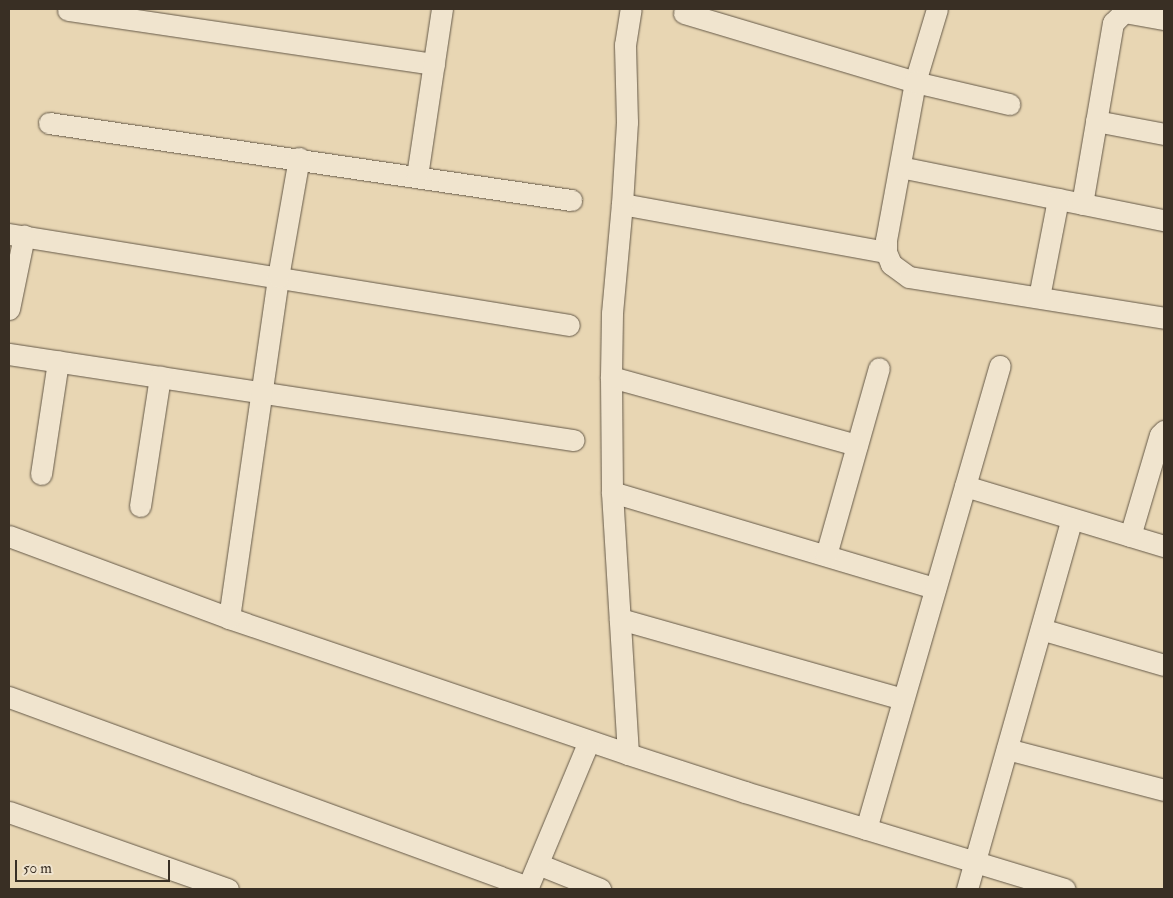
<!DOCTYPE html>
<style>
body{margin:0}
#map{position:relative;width:1173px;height:898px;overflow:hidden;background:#e8d6b3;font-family:"IM FELL Double Pica",serif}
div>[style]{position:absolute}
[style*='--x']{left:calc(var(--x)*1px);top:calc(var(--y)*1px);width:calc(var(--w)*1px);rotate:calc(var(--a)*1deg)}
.roads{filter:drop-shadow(0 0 1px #655948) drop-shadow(0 0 1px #655948)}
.minor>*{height:21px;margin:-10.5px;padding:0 10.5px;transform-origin:10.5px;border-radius:10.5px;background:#f0e4ce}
span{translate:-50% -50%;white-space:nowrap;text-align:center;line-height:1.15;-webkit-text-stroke:4px #f0e4ce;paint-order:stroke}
.frame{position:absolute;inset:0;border:10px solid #392f24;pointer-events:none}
.scale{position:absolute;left:15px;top:860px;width:155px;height:22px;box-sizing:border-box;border:2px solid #392f24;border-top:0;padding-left:6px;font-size:15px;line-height:18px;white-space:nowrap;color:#392f24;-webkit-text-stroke:4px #f0e4ce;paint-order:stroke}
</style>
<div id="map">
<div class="roads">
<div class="minor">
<div style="--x:937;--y:9;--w:76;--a:106.8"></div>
<div style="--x:915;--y:82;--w:161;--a:100.4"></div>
<div style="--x:886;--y:240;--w:12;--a:90"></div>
<div style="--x:886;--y:252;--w:13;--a:67"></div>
<div style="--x:891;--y:264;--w:22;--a:36"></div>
<div style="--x:909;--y:277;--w:258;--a:9.1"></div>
<div style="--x:68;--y:10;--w:370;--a:8.4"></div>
<div style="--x:684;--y:13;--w:241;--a:16.6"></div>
<div style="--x:915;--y:82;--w:97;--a:13.2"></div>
<div style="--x:1096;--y:121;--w:69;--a:10.8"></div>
<div style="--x:49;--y:123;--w:528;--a:8.39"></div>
<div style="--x:900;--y:167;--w:269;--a:11.4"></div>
<div style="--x:417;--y:176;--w:169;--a:-81.5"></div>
<div style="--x:622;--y:204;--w:268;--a:10.3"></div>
<div style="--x:1082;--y:204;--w:184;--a:-80.3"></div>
<div style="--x:1113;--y:23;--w:16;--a:-45"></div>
<div style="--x:1124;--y:12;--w:41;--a:9.9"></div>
<div style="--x:9;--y:234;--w:567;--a:9.23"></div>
<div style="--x:1039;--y:297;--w:100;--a:-79"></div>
<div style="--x:9;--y:309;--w:75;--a:-78.4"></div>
<div style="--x:9;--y:354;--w:571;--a:8.67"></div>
<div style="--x:611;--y:377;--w:255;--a:15.5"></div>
<div style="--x:41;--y:474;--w:114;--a:-81.4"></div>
<div style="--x:965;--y:486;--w:208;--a:16.8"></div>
<div style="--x:612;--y:492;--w:337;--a:16.6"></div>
<div style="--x:140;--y:506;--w:131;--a:-81.2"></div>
<div style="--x:9;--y:536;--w:235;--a:20.4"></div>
<div style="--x:229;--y:618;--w:422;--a:18.8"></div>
<div style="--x:628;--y:754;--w:123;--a:18"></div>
<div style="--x:745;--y:792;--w:334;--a:16.9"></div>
<div style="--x:1130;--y:536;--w:105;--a:-73.5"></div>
<div style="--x:1160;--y:435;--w:6;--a:-45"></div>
<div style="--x:826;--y:555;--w:194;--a:-74.2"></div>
<div style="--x:229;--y:618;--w:345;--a:-81.8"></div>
<div style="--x:278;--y:277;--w:121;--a:-80"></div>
<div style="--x:620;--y:619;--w:294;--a:15.8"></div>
<div style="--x:1041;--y:629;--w:128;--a:16.3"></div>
<div style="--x:9;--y:697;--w:553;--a:20.11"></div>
<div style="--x:1007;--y:749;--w:162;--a:14.6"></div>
<div style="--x:628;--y:754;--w:262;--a:-93.5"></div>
<div style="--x:612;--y:492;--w:115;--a:-90.5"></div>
<div style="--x:611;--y:377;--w:64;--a:-89.1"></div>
<div style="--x:612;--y:313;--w:109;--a:-84.8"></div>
<div style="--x:622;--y:204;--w:82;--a:-86.5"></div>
<div style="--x:627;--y:122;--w:77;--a:-91.5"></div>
<div style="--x:625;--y:45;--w:36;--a:-81"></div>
<div style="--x:9;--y:812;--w:232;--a:19.4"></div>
<div style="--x:866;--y:829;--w:482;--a:-73.9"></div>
<div style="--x:538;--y:864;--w:67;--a:22"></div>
<div style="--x:527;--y:889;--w:160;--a:-67.3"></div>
<div style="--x:967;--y:889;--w:385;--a:-74.2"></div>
</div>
</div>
<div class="frame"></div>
<div class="scale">50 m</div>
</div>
